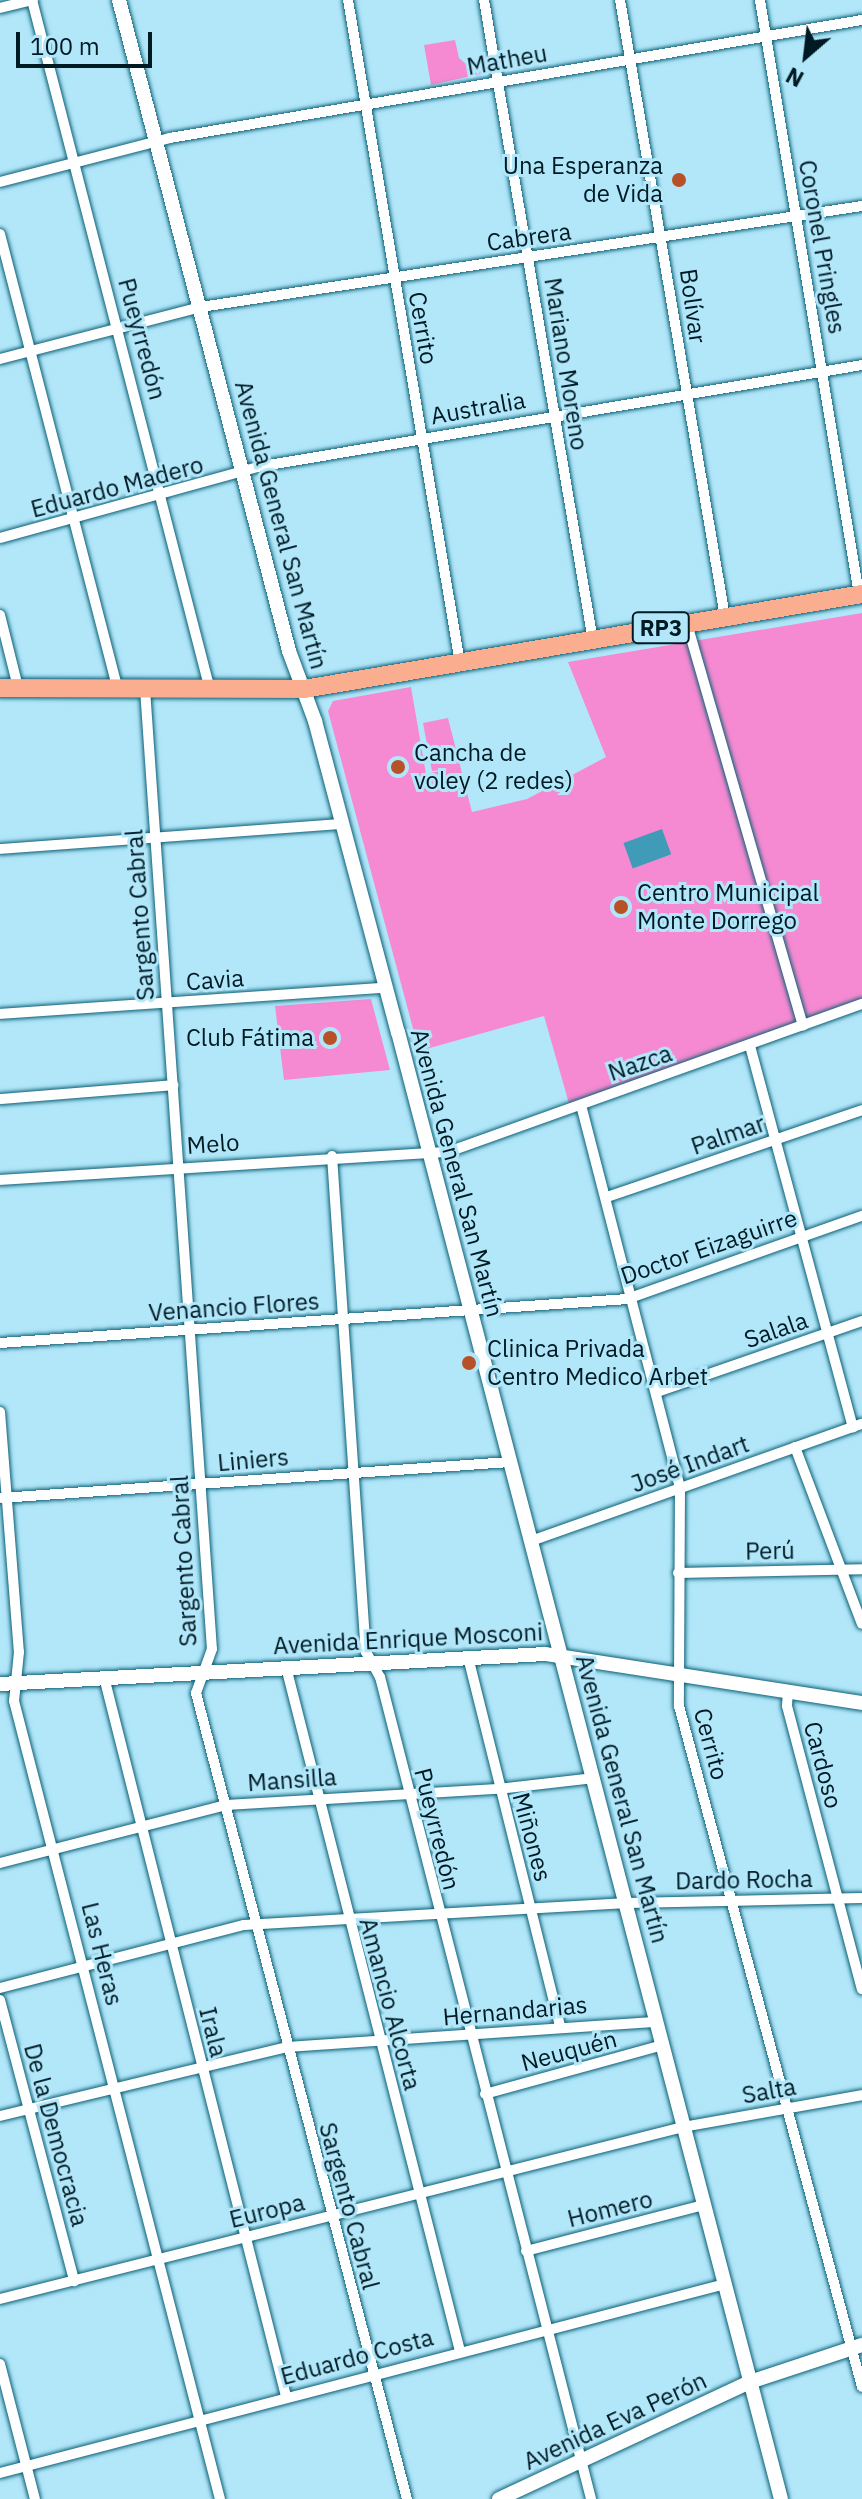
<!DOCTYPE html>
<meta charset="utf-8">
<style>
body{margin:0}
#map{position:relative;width:862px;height:2499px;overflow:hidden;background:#b2e7fa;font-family:"IBM Plex Sans",sans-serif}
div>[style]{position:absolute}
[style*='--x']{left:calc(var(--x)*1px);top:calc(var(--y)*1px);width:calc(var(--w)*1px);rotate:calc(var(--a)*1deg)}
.green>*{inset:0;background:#f68ad2}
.water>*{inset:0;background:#3f9bb8;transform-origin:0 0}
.roads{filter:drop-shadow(0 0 2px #0a6076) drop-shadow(0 0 2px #0a6076)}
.street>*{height:10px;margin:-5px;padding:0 5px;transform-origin:5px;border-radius:5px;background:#fff}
.secondary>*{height:14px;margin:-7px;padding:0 7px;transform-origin:7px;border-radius:7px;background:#fff}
.highway>*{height:18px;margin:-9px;padding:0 9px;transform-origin:9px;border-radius:9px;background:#fbad90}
.dots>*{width:22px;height:22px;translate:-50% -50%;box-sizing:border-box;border:4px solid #b2e7fa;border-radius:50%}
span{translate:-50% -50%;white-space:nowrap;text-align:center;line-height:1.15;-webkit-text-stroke:6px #b2e7fa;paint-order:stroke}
.shield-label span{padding:2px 6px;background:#b2e7fa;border:2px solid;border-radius:6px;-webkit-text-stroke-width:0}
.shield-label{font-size:22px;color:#001a24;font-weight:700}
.street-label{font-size:24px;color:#001a24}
.poi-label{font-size:24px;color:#001a24}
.right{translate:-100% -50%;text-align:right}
.left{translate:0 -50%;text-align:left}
.north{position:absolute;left:766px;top:16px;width:80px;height:80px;-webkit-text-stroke:6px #b2e7fa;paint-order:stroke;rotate:208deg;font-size:22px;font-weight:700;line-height:32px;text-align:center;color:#001a24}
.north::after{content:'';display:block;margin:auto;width:28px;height:36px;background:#001a24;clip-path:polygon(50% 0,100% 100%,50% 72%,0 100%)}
.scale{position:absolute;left:16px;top:32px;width:136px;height:36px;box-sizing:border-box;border:4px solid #001a24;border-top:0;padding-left:10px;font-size:24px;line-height:28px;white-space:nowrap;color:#001a24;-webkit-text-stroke:6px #b2e7fa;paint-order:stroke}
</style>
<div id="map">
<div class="green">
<div style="clip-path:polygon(455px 40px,459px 58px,466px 64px,487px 58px,489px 72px,431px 85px,424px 45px)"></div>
<div style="clip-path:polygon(862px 613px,862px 1001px,570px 1107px,544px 1016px,419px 1051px,328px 711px,333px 701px,411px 687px,426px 774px,449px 769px,432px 771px,423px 723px,448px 718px,472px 812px,527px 799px,606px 757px,568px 662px)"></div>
<div style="clip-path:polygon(371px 999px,390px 1070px,284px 1080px,275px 1006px)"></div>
</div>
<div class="water">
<div style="left:662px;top:829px;width:27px;height:41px;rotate:70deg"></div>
</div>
<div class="roads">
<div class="street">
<div style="--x:32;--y:0;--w:713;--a:75.53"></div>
<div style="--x:348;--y:0;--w:672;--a:80.41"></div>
<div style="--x:484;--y:0;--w:650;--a:80.35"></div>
<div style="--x:620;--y:0;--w:626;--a:80.34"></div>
<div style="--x:760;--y:0;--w:603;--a:80.55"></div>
<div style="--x:0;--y:8;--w:34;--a:-14"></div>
<div style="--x:0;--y:182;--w:176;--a:-14.5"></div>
<div style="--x:170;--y:138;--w:702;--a:-9.68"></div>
<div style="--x:0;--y:234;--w:470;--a:75.5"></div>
<div style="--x:0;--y:359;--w:208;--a:-14.5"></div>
<div style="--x:201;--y:307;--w:669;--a:-8.69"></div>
<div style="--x:0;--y:538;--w:267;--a:-15.4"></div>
<div style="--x:257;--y:467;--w:614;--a:-9.57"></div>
<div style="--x:0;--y:615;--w:74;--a:76"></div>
<div style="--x:687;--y:624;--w:418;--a:73.9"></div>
<div style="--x:145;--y:689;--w:962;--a:86.01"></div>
<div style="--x:212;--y:1649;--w:47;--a:110"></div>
<div style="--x:196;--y:1693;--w:833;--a:75.33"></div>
<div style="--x:0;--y:849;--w:343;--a:-4.2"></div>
<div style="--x:0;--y:1014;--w:387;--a:-3.9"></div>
<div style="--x:750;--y:1046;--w:395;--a:74.9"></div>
<div style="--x:0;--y:1099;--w:174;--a:-4.6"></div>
<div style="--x:581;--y:1105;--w:396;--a:75.5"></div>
<div style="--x:680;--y:1488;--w:218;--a:90.3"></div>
<div style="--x:679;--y:1706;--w:705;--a:74.96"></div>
<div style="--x:332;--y:1156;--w:497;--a:86.1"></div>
<div style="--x:366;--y:1652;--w:29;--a:61"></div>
<div style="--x:380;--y:1677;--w:849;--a:75.6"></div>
<div style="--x:0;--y:1180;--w:449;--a:-3.6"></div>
<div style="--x:448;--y:1152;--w:440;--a:-19.7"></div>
<div style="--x:607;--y:1197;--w:269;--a:-18.8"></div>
<div style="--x:0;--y:1343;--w:629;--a:-4.01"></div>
<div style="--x:627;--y:1299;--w:249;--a:-19.5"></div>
<div style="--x:657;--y:1392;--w:217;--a:-19.1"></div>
<div style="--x:0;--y:1412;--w:241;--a:85.5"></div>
<div style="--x:19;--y:1652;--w:49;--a:95.8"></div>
<div style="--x:14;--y:1701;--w:824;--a:75.53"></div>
<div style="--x:795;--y:1447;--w:189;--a:69.3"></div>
<div style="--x:1;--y:1498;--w:510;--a:-4.05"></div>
<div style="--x:531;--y:1541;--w:351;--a:-19.5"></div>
<div style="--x:678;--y:1573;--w:184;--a:-1.2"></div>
<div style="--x:468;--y:1657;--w:380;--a:76"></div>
<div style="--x:286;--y:1667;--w:706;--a:75.73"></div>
<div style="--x:104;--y:1677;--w:742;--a:75.8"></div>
<div style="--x:788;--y:1691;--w:15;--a:94"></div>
<div style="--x:787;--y:1706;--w:293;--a:75.2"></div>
<div style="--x:0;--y:1863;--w:233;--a:-14.4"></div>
<div style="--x:226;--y:1805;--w:272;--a:-3.4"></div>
<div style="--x:498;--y:1789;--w:97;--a:-6.5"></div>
<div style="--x:0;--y:1988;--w:252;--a:-14.5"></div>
<div style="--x:244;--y:1925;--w:384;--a:-3.3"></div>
<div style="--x:627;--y:1903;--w:235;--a:-1.2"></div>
<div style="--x:0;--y:2000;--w:291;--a:75.2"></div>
<div style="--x:485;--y:2094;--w:185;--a:-15.4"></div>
<div style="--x:0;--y:2116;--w:295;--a:-13.5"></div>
<div style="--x:287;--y:2047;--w:371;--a:-3.9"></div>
<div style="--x:526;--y:2251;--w:184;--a:-14.5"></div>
<div style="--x:0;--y:2299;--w:704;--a:-14.13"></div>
<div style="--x:683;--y:2127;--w:182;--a:-10.1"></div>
<div style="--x:0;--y:2364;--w:139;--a:75.5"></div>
<div style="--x:0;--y:2473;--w:749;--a:-14.61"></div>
</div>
<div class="secondary">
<div style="--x:119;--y:0;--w:673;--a:75.36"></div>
<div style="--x:289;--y:651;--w:75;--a:69.6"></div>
<div style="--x:315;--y:721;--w:322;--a:75.1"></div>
<div style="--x:398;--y:1032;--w:1516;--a:75.37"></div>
<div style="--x:0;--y:1684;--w:546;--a:-3.15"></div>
<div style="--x:545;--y:1654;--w:321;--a:8.8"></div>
<div style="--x:499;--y:2499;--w:277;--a:-25"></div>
<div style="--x:750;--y:2382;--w:118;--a:-18.3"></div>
</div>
<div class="highway">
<div style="--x:0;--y:688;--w:304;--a:0.2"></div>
<div style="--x:304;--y:689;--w:566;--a:-9.66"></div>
</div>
</div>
<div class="dots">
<div style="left:679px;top:180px;background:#b85127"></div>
<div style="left:398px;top:767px;background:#b85127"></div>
<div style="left:621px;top:907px;background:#b85127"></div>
<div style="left:330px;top:1038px;background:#b85127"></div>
<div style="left:469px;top:1363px;background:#b85127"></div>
</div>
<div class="shield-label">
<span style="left:661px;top:628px">RP3</span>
</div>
<div class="street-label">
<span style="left:507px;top:60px;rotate:-10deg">Matheu</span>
<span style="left:529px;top:237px;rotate:-8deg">Cabrera</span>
<span style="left:822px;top:247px;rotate:80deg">Coronel Pringles</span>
<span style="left:693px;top:306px;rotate:82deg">Bolívar</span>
<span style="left:423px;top:328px;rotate:80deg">Cerrito</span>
<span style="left:142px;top:339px;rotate:75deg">Pueyrredón</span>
<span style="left:566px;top:364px;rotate:81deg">Mariano Moreno</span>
<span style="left:478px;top:408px;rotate:-10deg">Australia</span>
<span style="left:117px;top:487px;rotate:-15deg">Eduardo Madero</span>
<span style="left:281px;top:525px;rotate:75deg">Avenida General San Martín</span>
<span style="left:140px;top:915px;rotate:-94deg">Sargento Cabral</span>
<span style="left:215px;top:980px;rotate:-4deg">Cavia</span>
<span style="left:640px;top:1063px;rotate:-19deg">Nazca</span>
<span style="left:728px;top:1135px;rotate:-19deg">Palmar</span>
<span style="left:213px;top:1144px;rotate:-4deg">Melo</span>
<span style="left:457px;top:1173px;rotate:75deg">Avenida General San Martín</span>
<span style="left:709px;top:1247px;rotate:-19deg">Doctor Eizaguirre</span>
<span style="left:234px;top:1307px;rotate:-4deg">Venancio Flores</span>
<span style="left:776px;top:1330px;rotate:-19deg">Salala</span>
<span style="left:253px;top:1460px;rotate:-5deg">Liniers</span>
<span style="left:690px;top:1464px;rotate:-20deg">José Indart</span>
<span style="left:770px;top:1551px;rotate:-1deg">Perú</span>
<span style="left:184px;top:1561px;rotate:-93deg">Sargento Cabral</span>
<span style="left:408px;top:1639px;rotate:-3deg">Avenida Enrique Mosconi</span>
<span style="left:711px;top:1744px;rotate:75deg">Cerrito</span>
<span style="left:823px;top:1765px;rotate:75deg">Cardoso</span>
<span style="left:292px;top:1780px;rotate:-4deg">Mansilla</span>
<span style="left:622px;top:1799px;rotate:75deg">Avenida General San Martín</span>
<span style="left:437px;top:1829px;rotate:76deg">Pueyrredón</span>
<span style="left:532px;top:1837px;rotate:75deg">Miñones</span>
<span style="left:744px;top:1880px;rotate:-1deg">Dardo Rocha</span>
<span style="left:102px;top:1954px;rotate:76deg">Las Heras</span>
<span style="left:390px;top:2004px;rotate:75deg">Amancio Alcorta</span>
<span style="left:515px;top:2011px;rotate:-5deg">Hernandarias</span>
<span style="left:213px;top:2032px;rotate:76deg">Irala</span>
<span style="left:569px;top:2051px;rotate:-15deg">Neuquén</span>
<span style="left:769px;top:2091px;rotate:-10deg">Salta</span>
<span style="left:56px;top:2135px;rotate:75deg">De la Democracia</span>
<span style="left:349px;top:2206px;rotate:75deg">Sargento Cabral</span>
<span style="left:610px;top:2209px;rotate:-14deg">Homero</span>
<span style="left:267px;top:2211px;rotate:-14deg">Europa</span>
<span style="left:357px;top:2357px;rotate:-15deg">Eduardo Costa</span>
<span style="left:615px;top:2421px;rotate:-25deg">Avenida Eva Perón</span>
</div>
<div class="poi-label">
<span class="right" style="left:663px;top:180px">Una Esperanza<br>de Vida</span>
<span class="left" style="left:414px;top:767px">Cancha de<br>voley (2 redes)</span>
<span class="left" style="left:637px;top:907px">Centro Municipal<br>Monte Dorrego</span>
<span class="right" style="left:314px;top:1038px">Club Fátima</span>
<span class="left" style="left:487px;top:1363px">Clinica Privada<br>Centro Medico Arbet</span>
</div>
<div class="north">N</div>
<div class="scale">100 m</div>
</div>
